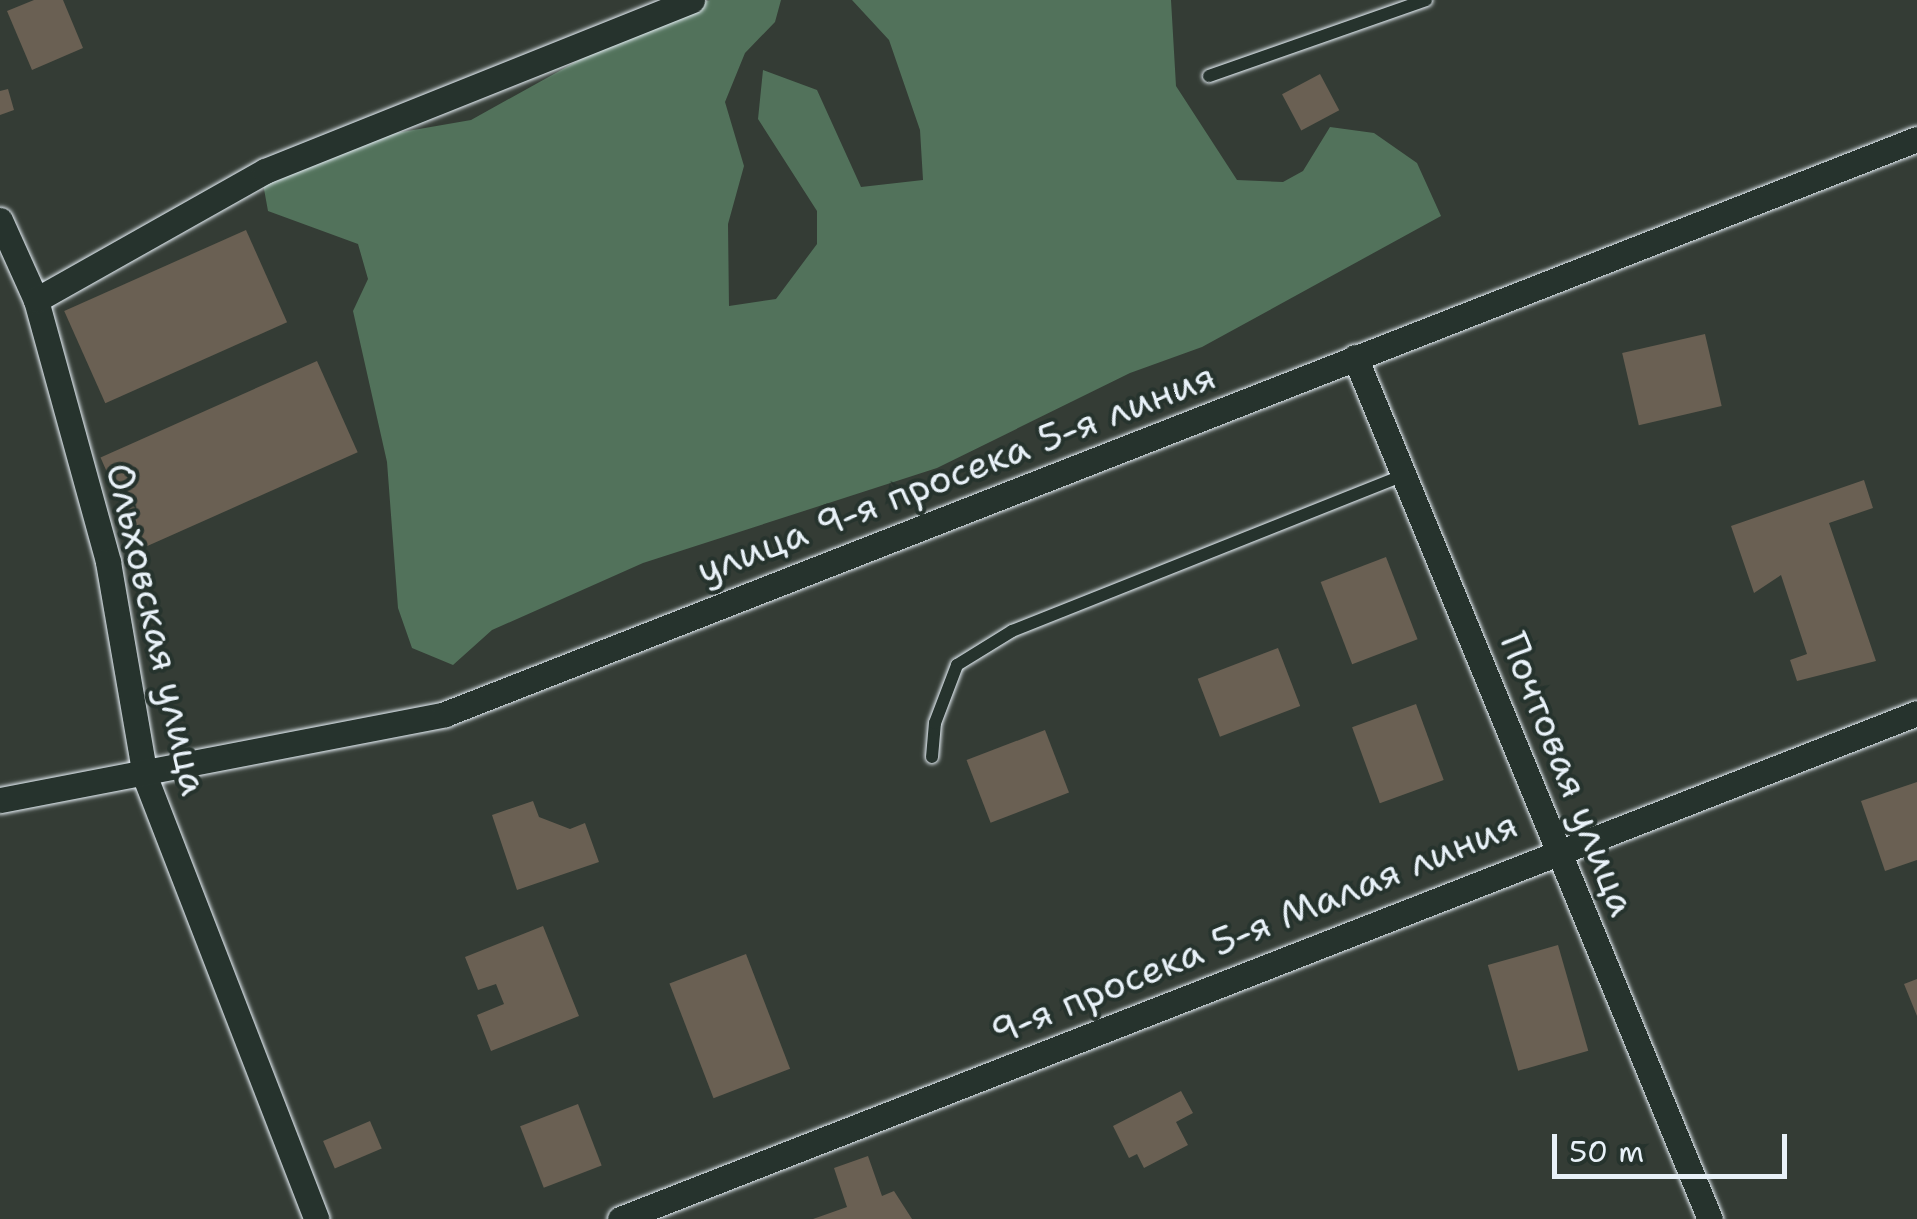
<!DOCTYPE html>
<meta charset="utf-8">
<style>
body{margin:0}
#map{position:relative;width:1917px;height:1219px;overflow:hidden;background:#343c35;font-family:"Shantell Sans",sans-serif}
div>[style]{position:absolute}
[style*='--x']{left:calc(var(--x)*1px);top:calc(var(--y)*1px);width:calc(var(--w)*1px);rotate:calc(var(--a)*1deg)}
.green>*{inset:0;background:#52725b}
.building>*{inset:0;background:#6a6053;transform-origin:0 0}
.roads{filter:drop-shadow(0 0 2px #e8f1f8) drop-shadow(0 0 2px #e8f1f8)}
.service>*{height:12px;margin:-6px;padding:0 6px;transform-origin:6px;border-radius:6px;background:#26332d}
.minor>*{height:25px;margin:-12.5px;padding:0 12.5px;transform-origin:12.5px;border-radius:12.5px;background:#26332d}
span{translate:-50% -50%;white-space:nowrap;text-align:center;line-height:1.15;-webkit-text-stroke:8px #26332d;paint-order:stroke}
.street-label{font-size:38px;color:#e8f1f8}
.scale{position:absolute;left:1552px;top:1134px;width:235px;height:45px;box-sizing:border-box;border:5px solid #e8f1f8;border-top:0;padding-left:12px;font-size:30px;line-height:35px;white-space:nowrap;color:#e8f1f8;-webkit-text-stroke:8px #26332d;paint-order:stroke}
</style>
<div id="map">
<div class="green">
<div style="clip-path:polygon(710px 0,781px 0,775px 22px,745px 53px,725px 102px,744px 166px,728px 224px,729px 306px,776px 299px,817px 244px,817px 211px,758px 119px,763px 70px,817px 90px,861px 187px,923px 180px,920px 130px,889px 40px,852px 0,1171px 0,1176px 86px,1237px 180px,1283px 182px,1303px 171px,1330px 127px,1374px 133px,1417px 163px,1441px 216px,1202px 347px,1130px 373px,937px 468px,643px 563px,492px 630px,453px 665px,412px 648px,398px 608px,387px 462px,353px 311px,368px 279px,358px 244px,268px 211px,262px 178px,350px 141px,471px 120px,660px 15px)"></div>
</div>
<div class="building">
<div style="clip-path:polygon(34px 0,63px 0,83px 48px,32px 70px,7px 11px)"></div>
<div style="left:1320px;top:74px;width:41px;height:43px;rotate:62deg"></div>
<div style="clip-path:polygon(8px 89px,14px 110px,0 115px,0 91px)"></div>
<div style="left:246px;top:230px;width:101px;height:199px;rotate:66deg"></div>
<div style="left:1705px;top:334px;width:74px;height:85px;rotate:77deg"></div>
<div style="left:317px;top:361px;width:100px;height:237px;rotate:66deg"></div>
<div style="clip-path:polygon(1864px 480px,1873px 508px,1829px 523px,1876px 661px,1797px 681px,1790px 660px,1807px 654px,1781px 575px,1754px 593px,1731px 526px)"></div>
<div style="left:1386px;top:557px;width:88px;height:70px;rotate:69deg"></div>
<div style="left:1278px;top:648px;width:62px;height:86px;rotate:69deg"></div>
<div style="left:1416px;top:704px;width:81px;height:68px;rotate:70deg"></div>
<div style="left:1045px;top:730px;width:67px;height:84px;rotate:69deg"></div>
<div style="clip-path:polygon(1917px 782px,1917px 860px,1885px 871px,1861px 801px)"></div>
<div style="clip-path:polygon(533px 801px,539px 817px,570px 829px,585px 823px,599px 862px,517px 890px,492px 815px)"></div>
<div style="clip-path:polygon(543px 926px,579px 1016px,491px 1051px,477px 1015px,504px 1004px,496px 984px,478px 990px,465px 957px)"></div>
<div style="left:1558px;top:945px;width:110px;height:73px;rotate:74deg"></div>
<div style="left:746px;top:954px;width:123px;height:82px;rotate:69deg"></div>
<div style="clip-path:polygon(1917px 979px,1917px 1016px,1904px 984px)"></div>
<div style="clip-path:polygon(1181px 1091px,1193px 1113px,1176px 1122px,1188px 1145px,1144px 1168px,1137px 1154px,1129px 1158px,1113px 1126px)"></div>
<div style="left:578px;top:1104px;width:66px;height:62px;rotate:69deg"></div>
<div style="left:370px;top:1121px;width:30px;height:51px;rotate:67deg"></div>
<div style="clip-path:polygon(868px 1156px,882px 1196px,894px 1191px,912px 1219px,813px 1219px,847px 1207px,834px 1168px)"></div>
</div>
<div class="roads">
<div class="service">
<div style="--x:1209;--y:76;--w:230;--a:-19.3"></div>
<div style="--x:932;--y:757;--w:34;--a:-85"></div>
<div style="--x:935;--y:723;--w:62;--a:-69.2"></div>
<div style="--x:957;--y:665;--w:65;--a:-31.7"></div>
<div style="--x:1012;--y:631;--w:422;--a:-21.7"></div>
</div>
<div class="minor">
<div style="--x:0;--y:220;--w:88;--a:65.8"></div>
<div style="--x:36;--y:300;--w:272;--a:74.6"></div>
<div style="--x:108;--y:562;--w:218;--a:80.2"></div>
<div style="--x:145;--y:777;--w:474;--a:68.8"></div>
<div style="--x:36;--y:300;--w:263;--a:-29.4"></div>
<div style="--x:265;--y:171;--w:460;--a:-21.8"></div>
<div style="--x:1355;--y:357;--w:932;--a:67.62"></div>
<div style="--x:0;--y:800;--w:453;--a:-10.9"></div>
<div style="--x:445;--y:714;--w:1580;--a:-21.34"></div>
<div style="--x:620;--y:1219;--w:1392;--a:-21.31"></div>
</div>
</div>
<div class="street-label">
<span style="left:956px;top:473px;rotate:-21deg">улица 9-я просека 5-я линия</span>
<span style="left:157px;top:629px;rotate:77deg">Ольховская улица</span>
<span style="left:1568px;top:774px;rotate:68deg">Почтовая улица</span>
<span style="left:1254px;top:928px;rotate:-22deg">9-я просека 5-я Малая линия</span>
</div>
<div class="scale">50 m</div>
</div>
